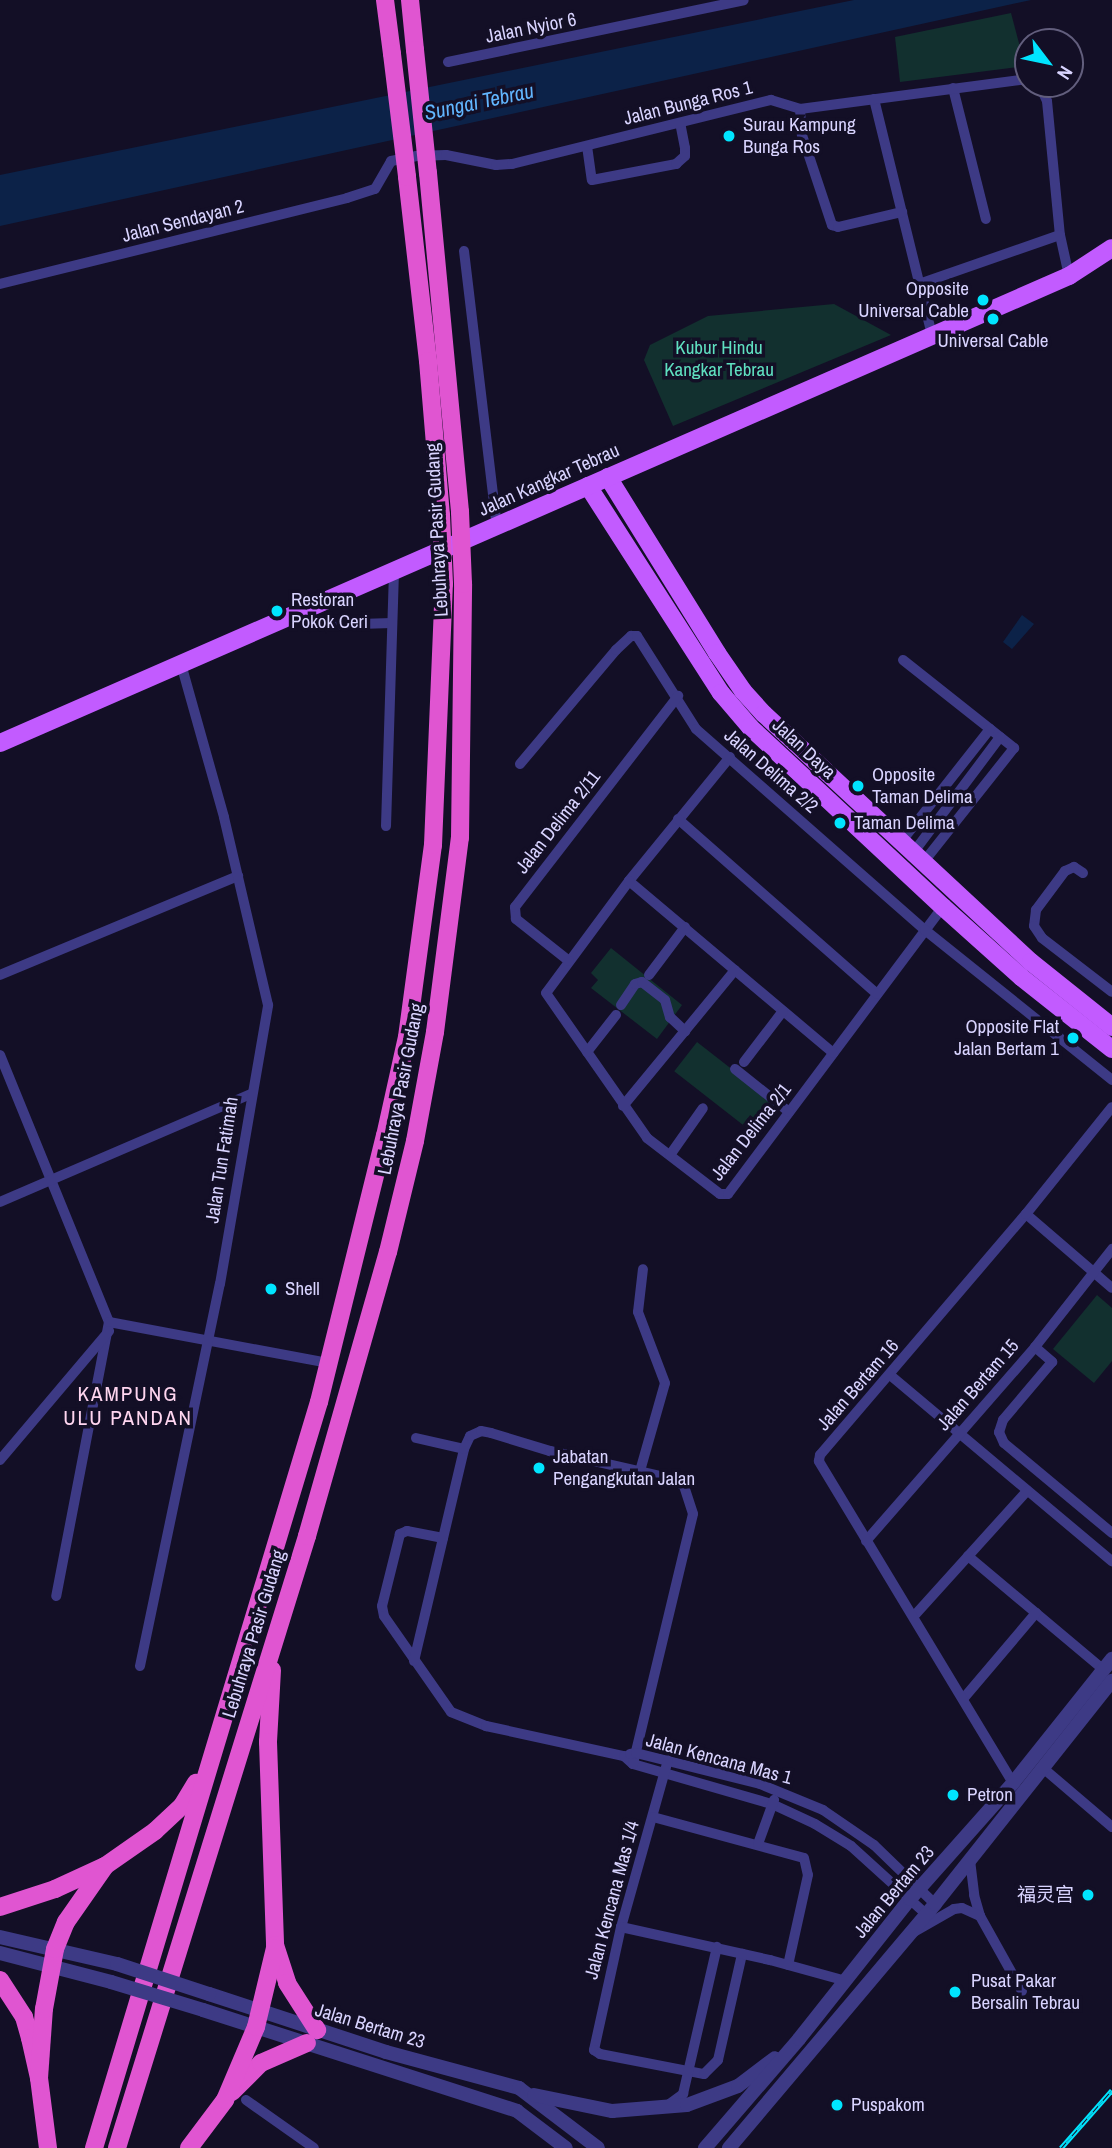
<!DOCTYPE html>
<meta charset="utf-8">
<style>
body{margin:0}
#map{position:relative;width:1112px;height:2148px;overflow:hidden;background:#130f26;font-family:"Archivo Narrow","Noto Sans SC",sans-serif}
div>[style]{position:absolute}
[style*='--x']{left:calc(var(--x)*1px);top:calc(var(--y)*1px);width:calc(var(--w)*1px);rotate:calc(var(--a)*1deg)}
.green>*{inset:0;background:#12302f;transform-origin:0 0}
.water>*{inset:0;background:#0c2248}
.minor>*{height:10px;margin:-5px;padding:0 5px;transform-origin:5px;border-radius:5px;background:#3d3a85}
.tertiary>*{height:14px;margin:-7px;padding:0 7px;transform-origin:7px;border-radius:7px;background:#3d3a85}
.primary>*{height:18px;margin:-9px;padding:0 9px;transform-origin:9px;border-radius:9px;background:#c25bff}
.trunk>*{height:18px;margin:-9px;padding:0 9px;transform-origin:9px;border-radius:9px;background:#e055d1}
.rail>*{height:5px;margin-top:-2.5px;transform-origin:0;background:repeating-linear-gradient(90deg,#130f26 0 8px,#00e5ff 0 16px);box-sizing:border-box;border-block:2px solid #00e5ff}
.tertiary-bridge>*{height:14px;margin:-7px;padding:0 7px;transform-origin:7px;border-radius:7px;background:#3d3a85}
.trunk-bridge>*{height:18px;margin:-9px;padding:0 9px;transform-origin:9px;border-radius:9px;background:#e055d1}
.dots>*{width:19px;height:19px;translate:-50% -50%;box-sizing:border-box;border:4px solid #130f26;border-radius:50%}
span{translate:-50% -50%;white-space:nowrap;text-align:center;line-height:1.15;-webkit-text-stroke:7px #130f26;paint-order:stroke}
.street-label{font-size:19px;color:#d9d4ff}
.poi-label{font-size:19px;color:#d9d4ff}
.left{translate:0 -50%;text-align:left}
.right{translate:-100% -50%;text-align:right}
.park-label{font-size:19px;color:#5fe0c0}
.water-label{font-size:21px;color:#62b6ff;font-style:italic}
.neighbourhood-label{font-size:21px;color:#ffd6f0;letter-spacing:2px}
.north{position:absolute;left:1014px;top:28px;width:70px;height:70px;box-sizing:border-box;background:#130f26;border:2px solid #625e7d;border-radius:50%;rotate:122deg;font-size:19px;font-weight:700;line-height:28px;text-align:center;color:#d9d4ff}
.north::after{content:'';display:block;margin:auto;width:24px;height:32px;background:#00e5ff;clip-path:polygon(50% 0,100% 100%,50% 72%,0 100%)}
</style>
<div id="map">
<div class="green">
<div style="clip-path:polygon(1011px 13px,1025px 66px,900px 82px,895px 37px)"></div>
<div style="clip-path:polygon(834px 304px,891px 335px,673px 426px,644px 360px,650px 345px,708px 316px)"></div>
<div style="clip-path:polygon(611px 948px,682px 1005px,657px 1039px,591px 988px,598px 980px,591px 973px)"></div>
<div style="left:697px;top:1042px;width:102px;height:37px;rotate:38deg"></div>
<div style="clip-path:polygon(1097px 1295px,1112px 1308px,1112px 1361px,1094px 1383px,1053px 1349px)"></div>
</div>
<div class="water">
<div style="clip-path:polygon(854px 0,1031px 0,0 226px,0 175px)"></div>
<div style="clip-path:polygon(1022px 615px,1034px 624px,1012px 649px,1003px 642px)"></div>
</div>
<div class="minor">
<div style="--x:448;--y:62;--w:302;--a:-11.8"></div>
<div style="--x:1039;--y:84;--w:19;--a:65"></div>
<div style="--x:1047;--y:101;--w:135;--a:84.5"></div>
<div style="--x:1060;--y:235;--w:42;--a:77.6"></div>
<div style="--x:953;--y:88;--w:135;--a:75.9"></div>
<div style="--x:874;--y:99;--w:243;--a:76.2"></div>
<div style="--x:800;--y:109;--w:26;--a:86"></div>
<div style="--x:802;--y:135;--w:95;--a:71.6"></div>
<div style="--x:832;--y:225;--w:6;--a:18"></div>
<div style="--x:838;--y:227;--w:66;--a:-13.2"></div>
<div style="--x:587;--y:146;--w:34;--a:82"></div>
<div style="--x:592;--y:180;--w:86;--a:-10.8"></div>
<div style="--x:676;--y:164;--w:12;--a:-42"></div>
<div style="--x:685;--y:156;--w:8;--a:-90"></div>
<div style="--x:685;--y:148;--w:25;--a:-101"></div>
<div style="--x:464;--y:251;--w:277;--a:83.2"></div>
<div style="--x:0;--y:284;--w:357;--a:-13.9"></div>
<div style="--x:347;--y:198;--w:29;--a:-18"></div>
<div style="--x:375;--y:189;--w:32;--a:-60"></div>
<div style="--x:391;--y:161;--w:25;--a:-11"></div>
<div style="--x:416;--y:156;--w:30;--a:-2"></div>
<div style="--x:446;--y:155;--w:51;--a:11.3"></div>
<div style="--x:496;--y:165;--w:16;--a:-4"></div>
<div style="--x:512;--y:164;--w:267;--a:-13.9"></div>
<div style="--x:771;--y:100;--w:30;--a:17"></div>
<div style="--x:800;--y:109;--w:230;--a:-7.5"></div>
<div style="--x:919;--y:284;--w:149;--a:-19.2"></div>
<div style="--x:327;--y:625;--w:65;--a:-1.8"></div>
<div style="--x:903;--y:660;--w:142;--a:38.4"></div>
<div style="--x:1014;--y:748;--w:147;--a:128.4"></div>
<div style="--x:730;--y:757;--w:160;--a:129.2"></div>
<div style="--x:629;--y:881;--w:139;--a:126.5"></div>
<div style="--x:546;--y:993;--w:177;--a:55.1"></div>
<div style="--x:647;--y:1138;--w:92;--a:37.5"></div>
<div style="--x:720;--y:1194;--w:8;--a:0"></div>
<div style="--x:728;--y:1194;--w:359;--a:-53.2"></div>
<div style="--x:520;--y:764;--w:149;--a:-49.9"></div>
<div style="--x:616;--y:650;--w:21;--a:-43"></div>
<div style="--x:631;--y:636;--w:6;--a:0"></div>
<div style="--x:637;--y:636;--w:110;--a:57.6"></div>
<div style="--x:696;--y:729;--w:305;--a:41.3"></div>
<div style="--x:925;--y:930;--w:240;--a:38.7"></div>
<div style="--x:678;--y:819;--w:265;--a:41.3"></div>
<div style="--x:386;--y:826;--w:254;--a:-88.2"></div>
<div style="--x:901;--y:842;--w:144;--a:-51.8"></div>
<div style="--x:913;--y:853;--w:145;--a:-53.1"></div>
<div style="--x:1083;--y:873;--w:11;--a:-146"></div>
<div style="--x:1074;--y:867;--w:10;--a:156"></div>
<div style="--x:1065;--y:871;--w:49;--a:126.6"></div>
<div style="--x:1036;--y:910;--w:16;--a:97"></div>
<div style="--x:1034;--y:926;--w:14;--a:56"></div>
<div style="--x:1042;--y:938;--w:88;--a:37.6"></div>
<div style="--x:629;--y:881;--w:267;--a:40.1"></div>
<div style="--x:569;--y:961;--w:68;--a:-141.6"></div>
<div style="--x:516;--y:919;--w:12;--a:-95"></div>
<div style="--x:515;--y:907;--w:267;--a:-52.3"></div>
<div style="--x:0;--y:975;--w:258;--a:-22.6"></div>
<div style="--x:649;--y:975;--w:60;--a:-53.1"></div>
<div style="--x:621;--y:1005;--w:25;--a:-56"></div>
<div style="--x:635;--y:984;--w:7;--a:-16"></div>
<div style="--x:642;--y:982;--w:29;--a:38"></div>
<div style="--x:665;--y:1000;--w:18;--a:74"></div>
<div style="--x:670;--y:1017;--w:21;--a:43"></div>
<div style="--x:587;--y:1052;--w:47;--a:-51.9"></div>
<div style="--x:0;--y:1055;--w:288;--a:67.8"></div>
<div style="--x:109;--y:1322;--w:279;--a:100.9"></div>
<div style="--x:744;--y:1062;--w:64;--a:-52.6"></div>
<div style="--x:735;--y:1069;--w:69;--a:38.5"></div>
<div style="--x:623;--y:1106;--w:176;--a:-50.5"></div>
<div style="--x:670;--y:1155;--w:57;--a:-54.9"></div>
<div style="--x:0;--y:1202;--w:273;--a:-23.3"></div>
<div style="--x:1026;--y:1214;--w:113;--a:40.7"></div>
<div style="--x:109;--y:1322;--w:224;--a:10.6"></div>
<div style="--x:1035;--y:1347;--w:23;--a:41"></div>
<div style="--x:1052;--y:1362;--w:76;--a:130.2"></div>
<div style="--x:1003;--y:1420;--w:13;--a:108"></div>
<div style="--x:999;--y:1432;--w:12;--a:66"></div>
<div style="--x:1004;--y:1443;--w:141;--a:39.8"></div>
<div style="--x:890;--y:1375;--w:290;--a:40"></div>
<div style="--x:416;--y:1438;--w:49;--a:12.9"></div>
<div style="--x:0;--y:1460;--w:169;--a:-49.8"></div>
<div style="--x:640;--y:1471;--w:91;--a:-74.1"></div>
<div style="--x:665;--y:1383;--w:76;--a:-110.8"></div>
<div style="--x:638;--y:1312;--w:43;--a:-83.4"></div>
<div style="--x:443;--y:1538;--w:37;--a:-169"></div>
<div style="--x:407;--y:1531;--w:8;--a:157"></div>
<div style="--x:400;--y:1534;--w:74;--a:104"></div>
<div style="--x:382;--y:1606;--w:10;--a:79"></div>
<div style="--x:384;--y:1616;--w:117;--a:55.1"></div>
<div style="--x:451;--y:1712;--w:38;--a:22"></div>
<div style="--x:486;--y:1726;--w:141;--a:12.3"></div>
<div style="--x:624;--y:1756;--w:12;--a:42"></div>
<div style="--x:633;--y:1764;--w:145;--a:16.1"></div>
<div style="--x:772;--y:1804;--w:47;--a:24.9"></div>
<div style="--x:815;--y:1824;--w:42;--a:31.4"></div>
<div style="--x:851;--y:1846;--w:101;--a:42.2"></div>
<div style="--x:866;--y:1541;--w:257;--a:-48.9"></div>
<div style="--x:1035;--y:1347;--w:125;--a:-51.8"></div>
<div style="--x:968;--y:1556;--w:177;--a:40"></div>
<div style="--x:914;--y:1616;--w:169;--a:-47.9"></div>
<div style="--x:414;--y:1661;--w:218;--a:-76.7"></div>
<div style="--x:464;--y:1449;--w:14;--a:-65"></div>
<div style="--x:470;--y:1436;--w:12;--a:-24"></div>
<div style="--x:481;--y:1431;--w:10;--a:11"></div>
<div style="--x:491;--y:1433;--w:62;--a:17"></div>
<div style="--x:550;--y:1451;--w:126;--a:12.8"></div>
<div style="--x:673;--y:1479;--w:13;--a:32"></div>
<div style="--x:684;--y:1486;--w:29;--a:72"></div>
<div style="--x:693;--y:1514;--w:257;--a:103.5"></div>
<div style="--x:140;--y:1666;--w:390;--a:-78.2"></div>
<div style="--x:220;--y:1284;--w:283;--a:-80.2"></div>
<div style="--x:268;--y:1005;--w:193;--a:-103.2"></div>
<div style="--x:224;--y:817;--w:159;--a:-105.7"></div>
<div style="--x:963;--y:1699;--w:113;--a:-49.7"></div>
<div style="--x:630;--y:1754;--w:6;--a:-9"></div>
<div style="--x:636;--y:1753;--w:128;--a:14"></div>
<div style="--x:760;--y:1784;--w:68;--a:22.4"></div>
<div style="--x:823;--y:1810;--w:62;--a:34.5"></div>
<div style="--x:874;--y:1845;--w:85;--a:44"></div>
<div style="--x:668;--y:1760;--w:173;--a:105.7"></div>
<div style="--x:621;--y:1927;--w:126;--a:102.4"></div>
<div style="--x:594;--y:2050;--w:7;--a:34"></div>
<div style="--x:600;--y:2054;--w:106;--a:10.9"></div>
<div style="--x:704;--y:2074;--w:20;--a:-45"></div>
<div style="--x:718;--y:2060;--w:109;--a:-77.2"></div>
<div style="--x:1043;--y:1768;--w:91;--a:40.5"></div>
<div style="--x:1013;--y:1783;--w:376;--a:-121.1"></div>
<div style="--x:819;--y:1461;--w:6;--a:-81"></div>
<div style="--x:820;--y:1455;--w:317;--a:-49.5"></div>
<div style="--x:1026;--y:1214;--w:137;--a:-51.2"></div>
<div style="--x:653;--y:1817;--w:156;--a:15.2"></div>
<div style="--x:804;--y:1858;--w:17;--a:77"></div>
<div style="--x:808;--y:1875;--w:92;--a:102.5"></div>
<div style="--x:758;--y:1844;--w:47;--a:-70"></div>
<div style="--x:970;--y:1860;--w:35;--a:83"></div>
<div style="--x:974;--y:1895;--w:22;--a:74"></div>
<div style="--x:980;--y:1916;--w:86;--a:60.8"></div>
<div style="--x:621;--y:1927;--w:153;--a:12.5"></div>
<div style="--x:770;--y:1960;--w:79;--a:15.4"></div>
<div style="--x:914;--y:1932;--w:46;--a:-29.9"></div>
<div style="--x:954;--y:1909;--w:8;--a:-7"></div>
<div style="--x:962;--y:1908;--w:20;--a:24"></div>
<div style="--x:246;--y:2100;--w:83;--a:35.2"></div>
<div style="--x:668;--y:2105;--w:19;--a:-36"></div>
<div style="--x:683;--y:2094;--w:151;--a:-77"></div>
</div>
<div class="tertiary">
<div style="--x:0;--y:1937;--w:120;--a:13"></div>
<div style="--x:0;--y:1953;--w:115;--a:14.6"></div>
<div style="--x:209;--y:1994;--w:186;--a:18.1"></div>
<div style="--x:386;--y:2052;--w:138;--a:15.1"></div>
<div style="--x:519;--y:2088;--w:99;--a:37.2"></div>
<div style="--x:203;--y:2010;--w:330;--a:17.8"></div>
<div style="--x:517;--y:2111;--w:61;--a:37.1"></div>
<div style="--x:534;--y:2095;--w:80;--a:11.6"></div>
<div style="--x:612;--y:2111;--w:75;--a:-4.6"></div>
<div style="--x:687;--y:2105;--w:54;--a:-20.4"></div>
<div style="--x:738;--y:2086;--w:46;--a:-37.1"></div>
<div style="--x:705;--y:2148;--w:144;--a:-49.2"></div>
<div style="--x:799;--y:2039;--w:179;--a:-51.6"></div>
<div style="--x:910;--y:1899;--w:155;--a:-48.4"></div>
<div style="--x:1013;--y:1783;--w:159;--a:-51.4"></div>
<div style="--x:729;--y:2148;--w:319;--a:-49.8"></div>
<div style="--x:935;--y:1904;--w:285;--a:-51.6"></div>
</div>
<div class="primary">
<div style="--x:608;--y:477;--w:207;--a:58.2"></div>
<div style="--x:717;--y:653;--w:46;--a:55.6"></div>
<div style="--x:743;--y:691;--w:31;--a:48"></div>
<div style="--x:764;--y:714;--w:364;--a:42.9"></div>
<div style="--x:1031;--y:962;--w:104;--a:38.7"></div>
<div style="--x:588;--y:486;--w:246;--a:57.3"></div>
<div style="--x:721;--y:693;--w:45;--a:49.5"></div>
<div style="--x:750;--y:727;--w:264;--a:43"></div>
<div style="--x:943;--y:907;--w:105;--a:41.9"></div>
<div style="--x:1021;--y:977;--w:116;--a:38.4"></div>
<div style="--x:0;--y:743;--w:1167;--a:-23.6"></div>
<div style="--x:1069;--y:276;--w:51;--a:-33.1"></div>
</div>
<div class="trunk">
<div style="--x:385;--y:0;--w:54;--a:82.6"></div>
<div style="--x:410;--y:0;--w:50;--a:84.3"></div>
<div style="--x:428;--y:173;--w:341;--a:84.6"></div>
<div style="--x:407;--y:177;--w:185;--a:83.5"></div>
<div style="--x:428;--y:361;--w:155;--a:85.2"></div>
<div style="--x:272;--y:1670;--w:72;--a:93.2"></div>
<div style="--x:268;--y:1742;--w:203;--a:88"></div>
<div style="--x:275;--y:1945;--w:40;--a:72"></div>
<div style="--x:287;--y:1983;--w:56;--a:57.4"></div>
<div style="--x:0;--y:1907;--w:58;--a:-18.1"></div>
<div style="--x:55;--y:1889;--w:55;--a:-24.7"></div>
<div style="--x:105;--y:1866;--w:61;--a:-35"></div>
<div style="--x:155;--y:1831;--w:37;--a:-43"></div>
<div style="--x:182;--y:1806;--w:27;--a:-59"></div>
<div style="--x:0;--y:1980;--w:44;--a:57"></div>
<div style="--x:24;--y:2017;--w:22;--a:74"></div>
<div style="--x:30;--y:2038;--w:41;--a:77.3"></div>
<div style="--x:39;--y:2078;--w:71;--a:82.7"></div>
<div style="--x:39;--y:2078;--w:69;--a:-85.9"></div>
<div style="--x:44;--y:2009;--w:61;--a:-79.6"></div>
<div style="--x:55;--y:1949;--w:29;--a:-68"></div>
<div style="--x:66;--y:1922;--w:68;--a:-55.1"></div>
<div style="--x:232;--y:2092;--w:41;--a:-45"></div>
<div style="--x:261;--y:2063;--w:50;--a:-23.5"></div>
<div style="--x:94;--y:2148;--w:779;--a:-73.22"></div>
<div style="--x:319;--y:1402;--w:274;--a:-76.1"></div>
<div style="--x:385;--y:1136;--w:101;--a:-77.5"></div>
<div style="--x:407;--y:1037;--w:194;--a:-82.3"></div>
<div style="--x:433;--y:845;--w:261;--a:-87.6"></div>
<div style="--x:117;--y:2148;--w:641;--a:-72.75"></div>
<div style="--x:307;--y:1536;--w:295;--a:-74.1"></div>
<div style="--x:388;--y:1252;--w:114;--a:-76.3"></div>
<div style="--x:415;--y:1141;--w:111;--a:-79.6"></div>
<div style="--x:435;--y:1032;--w:196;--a:-82.7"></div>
<div style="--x:460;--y:838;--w:254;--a:-89.3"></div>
<div style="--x:189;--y:2148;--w:60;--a:-53.1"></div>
<div style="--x:225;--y:2100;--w:79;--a:-67"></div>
<div style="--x:256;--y:2027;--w:81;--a:-76.5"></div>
</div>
<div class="rail">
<div style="--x:1061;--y:2148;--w:77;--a:-48.7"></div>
</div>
<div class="tertiary-bridge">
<div style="--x:117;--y:1964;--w:97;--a:18.1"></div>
<div style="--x:111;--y:1982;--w:96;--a:16.9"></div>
</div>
<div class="trunk-bridge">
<div style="--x:415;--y:50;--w:124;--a:84"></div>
<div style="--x:392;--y:54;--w:124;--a:83"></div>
<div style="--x:460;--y:512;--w:72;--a:87.6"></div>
<div style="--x:441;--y:515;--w:69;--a:87.5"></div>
</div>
<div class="dots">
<div style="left:729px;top:136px;background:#00e5ff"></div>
<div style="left:983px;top:300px;background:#00e5ff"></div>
<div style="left:993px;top:319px;background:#00e5ff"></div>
<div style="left:277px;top:611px;background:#00e5ff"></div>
<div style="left:858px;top:786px;background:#00e5ff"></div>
<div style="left:840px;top:823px;background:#00e5ff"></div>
<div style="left:1073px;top:1038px;background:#00e5ff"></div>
<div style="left:271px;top:1289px;background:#00e5ff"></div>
<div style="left:539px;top:1468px;background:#00e5ff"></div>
<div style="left:953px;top:1795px;background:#00e5ff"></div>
<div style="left:1088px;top:1895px;background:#00e5ff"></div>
<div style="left:955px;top:1992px;background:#00e5ff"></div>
<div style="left:837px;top:2105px;background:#00e5ff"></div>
</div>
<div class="street-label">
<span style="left:531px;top:28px;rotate:-11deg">Jalan Nyior 6</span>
<span style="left:688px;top:103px;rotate:-14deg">Jalan Bunga Ros 1</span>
<span style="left:183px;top:221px;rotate:-14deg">Jalan Sendayan 2</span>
<span style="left:549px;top:480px;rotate:-24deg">Jalan Kangkar Tebrau</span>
<span style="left:437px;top:530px;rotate:-93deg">Lebuhraya Pasir Gudang</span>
<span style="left:804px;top:749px;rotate:43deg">Jalan Daya</span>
<span style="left:771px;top:771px;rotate:41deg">Jalan Delima 2/2</span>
<span style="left:558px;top:822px;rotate:-52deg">Jalan Delima 2/11</span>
<span style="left:401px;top:1089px;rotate:-79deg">Lebuhraya Pasir Gudang</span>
<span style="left:751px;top:1132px;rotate:-52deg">Jalan Delima 2/1</span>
<span style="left:222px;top:1160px;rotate:-81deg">Jalan Tun Fatimah</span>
<span style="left:858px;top:1385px;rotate:-49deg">Jalan Bertam 16</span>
<span style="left:978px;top:1385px;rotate:-49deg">Jalan Bertam 15</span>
<span style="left:254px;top:1634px;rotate:-73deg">Lebuhraya Pasir Gudang</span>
<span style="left:719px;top:1759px;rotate:15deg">Jalan Kencana Mas 1</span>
<span style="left:894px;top:1892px;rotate:-50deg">Jalan Bertam 23</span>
<span style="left:612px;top:1900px;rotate:-75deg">Jalan Kencana Mas 1/4</span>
<span style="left:370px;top:2026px;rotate:17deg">Jalan Bertam 23</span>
</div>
<div class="poi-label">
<span class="left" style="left:743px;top:136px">Surau Kampung<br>Bunga Ros</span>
<span class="right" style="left:969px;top:300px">Opposite<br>Universal Cable</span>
<span style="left:993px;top:341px">Universal Cable</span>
<span class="left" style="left:291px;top:611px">Restoran<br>Pokok Ceri</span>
<span class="left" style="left:872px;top:786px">Opposite<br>Taman Delima</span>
<span class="left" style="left:854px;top:823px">Taman Delima</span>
<span class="right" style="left:1059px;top:1038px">Opposite Flat<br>Jalan Bertam 1</span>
<span class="left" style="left:285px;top:1289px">Shell</span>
<span class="left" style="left:553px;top:1468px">Jabatan<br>Pengangkutan Jalan</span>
<span class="left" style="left:967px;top:1795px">Petron</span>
<span class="right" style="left:1074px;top:1895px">福灵宫</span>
<span class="left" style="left:971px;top:1992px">Pusat Pakar<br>Bersalin Tebrau</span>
<span class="left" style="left:851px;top:2105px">Puspakom</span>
</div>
<div class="park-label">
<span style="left:719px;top:359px">Kubur Hindu<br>Kangkar Tebrau</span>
</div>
<div class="water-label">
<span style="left:479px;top:102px;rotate:-12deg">Sungai Tebrau</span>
</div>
<div class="neighbourhood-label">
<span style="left:128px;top:1406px">KAMPUNG<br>ULU PANDAN</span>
</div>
<div class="north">N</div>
</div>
